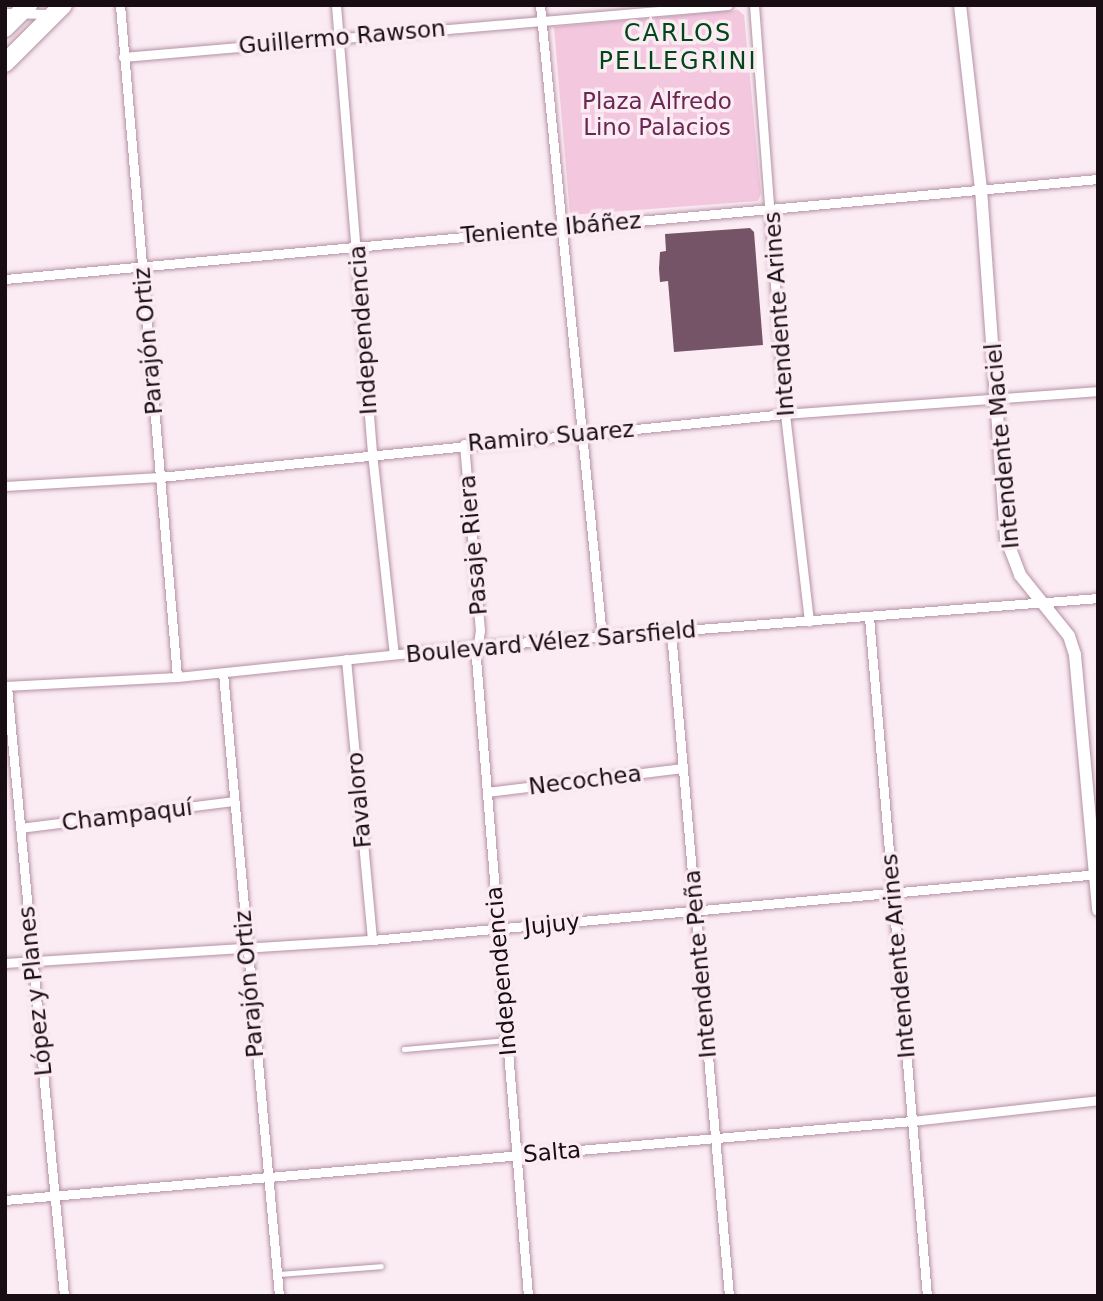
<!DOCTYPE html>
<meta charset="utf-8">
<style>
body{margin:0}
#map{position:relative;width:1103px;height:1301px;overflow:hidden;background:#fbebf3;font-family:"DejaVu Sans",sans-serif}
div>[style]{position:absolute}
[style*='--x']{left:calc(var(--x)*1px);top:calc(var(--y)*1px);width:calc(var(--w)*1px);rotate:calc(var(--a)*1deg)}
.green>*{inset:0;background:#f3c8df}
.building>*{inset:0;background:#745466}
.roads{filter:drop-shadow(0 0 2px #b491a4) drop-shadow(0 0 2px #b491a4)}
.lane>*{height:4.5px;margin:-2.25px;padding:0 2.25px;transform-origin:2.25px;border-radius:2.25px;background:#fff}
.street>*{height:9px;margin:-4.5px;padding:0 4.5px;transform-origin:4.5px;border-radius:4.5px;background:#fff}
.secondary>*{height:12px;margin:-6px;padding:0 6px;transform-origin:6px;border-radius:6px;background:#fff}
.highway>*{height:18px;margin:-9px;padding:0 9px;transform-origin:9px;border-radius:9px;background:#fff}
span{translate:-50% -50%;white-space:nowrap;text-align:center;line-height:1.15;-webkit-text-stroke:7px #fbebf3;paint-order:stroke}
.street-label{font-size:23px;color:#190d14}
.park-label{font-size:23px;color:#6b2651}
.neighbourhood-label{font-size:24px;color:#004618;letter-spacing:2px}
.frame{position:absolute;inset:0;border:7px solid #190d14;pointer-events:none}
</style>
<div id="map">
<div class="green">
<div style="clip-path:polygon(738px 10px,744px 15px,761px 194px,758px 201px,570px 215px,554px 27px)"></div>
</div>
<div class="building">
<div style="clip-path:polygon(750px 228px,754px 232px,763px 345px,674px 352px,668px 281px,660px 282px,659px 269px,660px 252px,666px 251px,665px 234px)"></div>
</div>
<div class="roads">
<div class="lane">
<div style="--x:404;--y:1049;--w:102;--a:-5"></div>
<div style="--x:278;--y:1274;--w:103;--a:-4.4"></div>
</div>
<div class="street">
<div style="--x:120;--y:5;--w:674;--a:85.15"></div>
<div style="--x:336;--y:5;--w:449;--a:85.4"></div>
<div style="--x:372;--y:453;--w:202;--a:83.8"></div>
<div style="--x:540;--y:5;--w:635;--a:84.4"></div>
<div style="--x:754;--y:5;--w:410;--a:85.7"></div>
<div style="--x:785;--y:414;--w:209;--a:83.4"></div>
<div style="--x:5;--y:13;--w:43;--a:1.3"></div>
<div style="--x:123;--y:57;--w:607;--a:-4.91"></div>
<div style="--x:5;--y:279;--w:1098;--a:-5.23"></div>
<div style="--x:464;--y:444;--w:187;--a:85.1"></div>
<div style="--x:480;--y:630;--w:28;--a:98"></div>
<div style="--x:476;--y:658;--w:640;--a:85.34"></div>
<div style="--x:5;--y:486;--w:155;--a:-3.3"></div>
<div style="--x:160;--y:477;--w:628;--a:-5.76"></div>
<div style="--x:785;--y:414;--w:314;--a:-4.2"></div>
<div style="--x:869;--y:617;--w:681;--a:85.12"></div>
<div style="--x:671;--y:632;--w:667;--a:85.01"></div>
<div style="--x:346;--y:659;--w:282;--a:84.7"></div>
<div style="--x:223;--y:673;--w:626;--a:84.86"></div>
<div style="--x:5;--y:686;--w:172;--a:-3"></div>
<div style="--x:177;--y:677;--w:304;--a:-5.9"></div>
<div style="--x:479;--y:646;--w:621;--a:-4.43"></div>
<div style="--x:7;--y:686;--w:613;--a:84.66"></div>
<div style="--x:487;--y:792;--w:197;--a:-7"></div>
<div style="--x:20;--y:828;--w:216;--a:-7.2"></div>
<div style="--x:5;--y:963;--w:368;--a:-3.6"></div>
<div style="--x:372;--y:940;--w:729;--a:-5.19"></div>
<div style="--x:5;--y:1200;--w:910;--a:-4.98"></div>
<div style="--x:912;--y:1121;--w:187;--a:-6.4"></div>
</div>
<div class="secondary">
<div style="--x:960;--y:5;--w:185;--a:83.5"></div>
<div style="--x:981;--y:189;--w:350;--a:85.9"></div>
<div style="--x:1006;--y:538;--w:40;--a:69"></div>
<div style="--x:1020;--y:575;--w:78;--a:51.2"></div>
<div style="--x:1069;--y:636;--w:20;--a:72"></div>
<div style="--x:1075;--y:655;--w:256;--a:84.8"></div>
</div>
<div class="highway">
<div style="--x:5;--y:28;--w:33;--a:-45"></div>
<div style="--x:5;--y:63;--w:82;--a:-45"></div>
</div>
</div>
<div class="street-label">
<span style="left:342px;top:37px;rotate:-5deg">Guillermo Rawson</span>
<span style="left:551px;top:228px;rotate:-5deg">Teniente Ibáñez</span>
<span style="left:779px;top:314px;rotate:-94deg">Intendente Arines</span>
<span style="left:363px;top:330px;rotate:-94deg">Independencia</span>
<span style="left:148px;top:341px;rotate:-95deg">Parajón Ortiz</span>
<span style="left:551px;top:436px;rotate:-5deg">Ramiro Suarez</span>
<span style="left:1002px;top:446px;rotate:-95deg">Intendente Maciel</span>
<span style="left:473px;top:545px;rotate:-95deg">Pasaje Riera</span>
<span style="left:551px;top:642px;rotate:-5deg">Boulevard Vélez Sarsfield</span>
<span style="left:585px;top:780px;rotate:-7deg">Necochea</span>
<span style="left:359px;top:800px;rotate:-95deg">Favaloro</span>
<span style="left:127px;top:815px;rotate:-7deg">Champaquí</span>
<span style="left:552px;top:924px;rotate:-6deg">Jujuy</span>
<span style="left:898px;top:956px;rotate:-95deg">Intendente Arines</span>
<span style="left:700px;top:964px;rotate:-95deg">Intendente Peña</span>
<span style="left:501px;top:971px;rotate:-95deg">Independencia</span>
<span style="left:249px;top:984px;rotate:-95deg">Parajón Ortiz</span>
<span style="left:35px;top:991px;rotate:-96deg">López y Planes</span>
<span style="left:552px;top:1152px;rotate:-5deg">Salta</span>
</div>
<div class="park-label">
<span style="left:657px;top:114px">Plaza Alfredo<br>Lino Palacios</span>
</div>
<div class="neighbourhood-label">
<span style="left:678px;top:48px">CARLOS<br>PELLEGRINI</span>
</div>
<div class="frame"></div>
</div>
